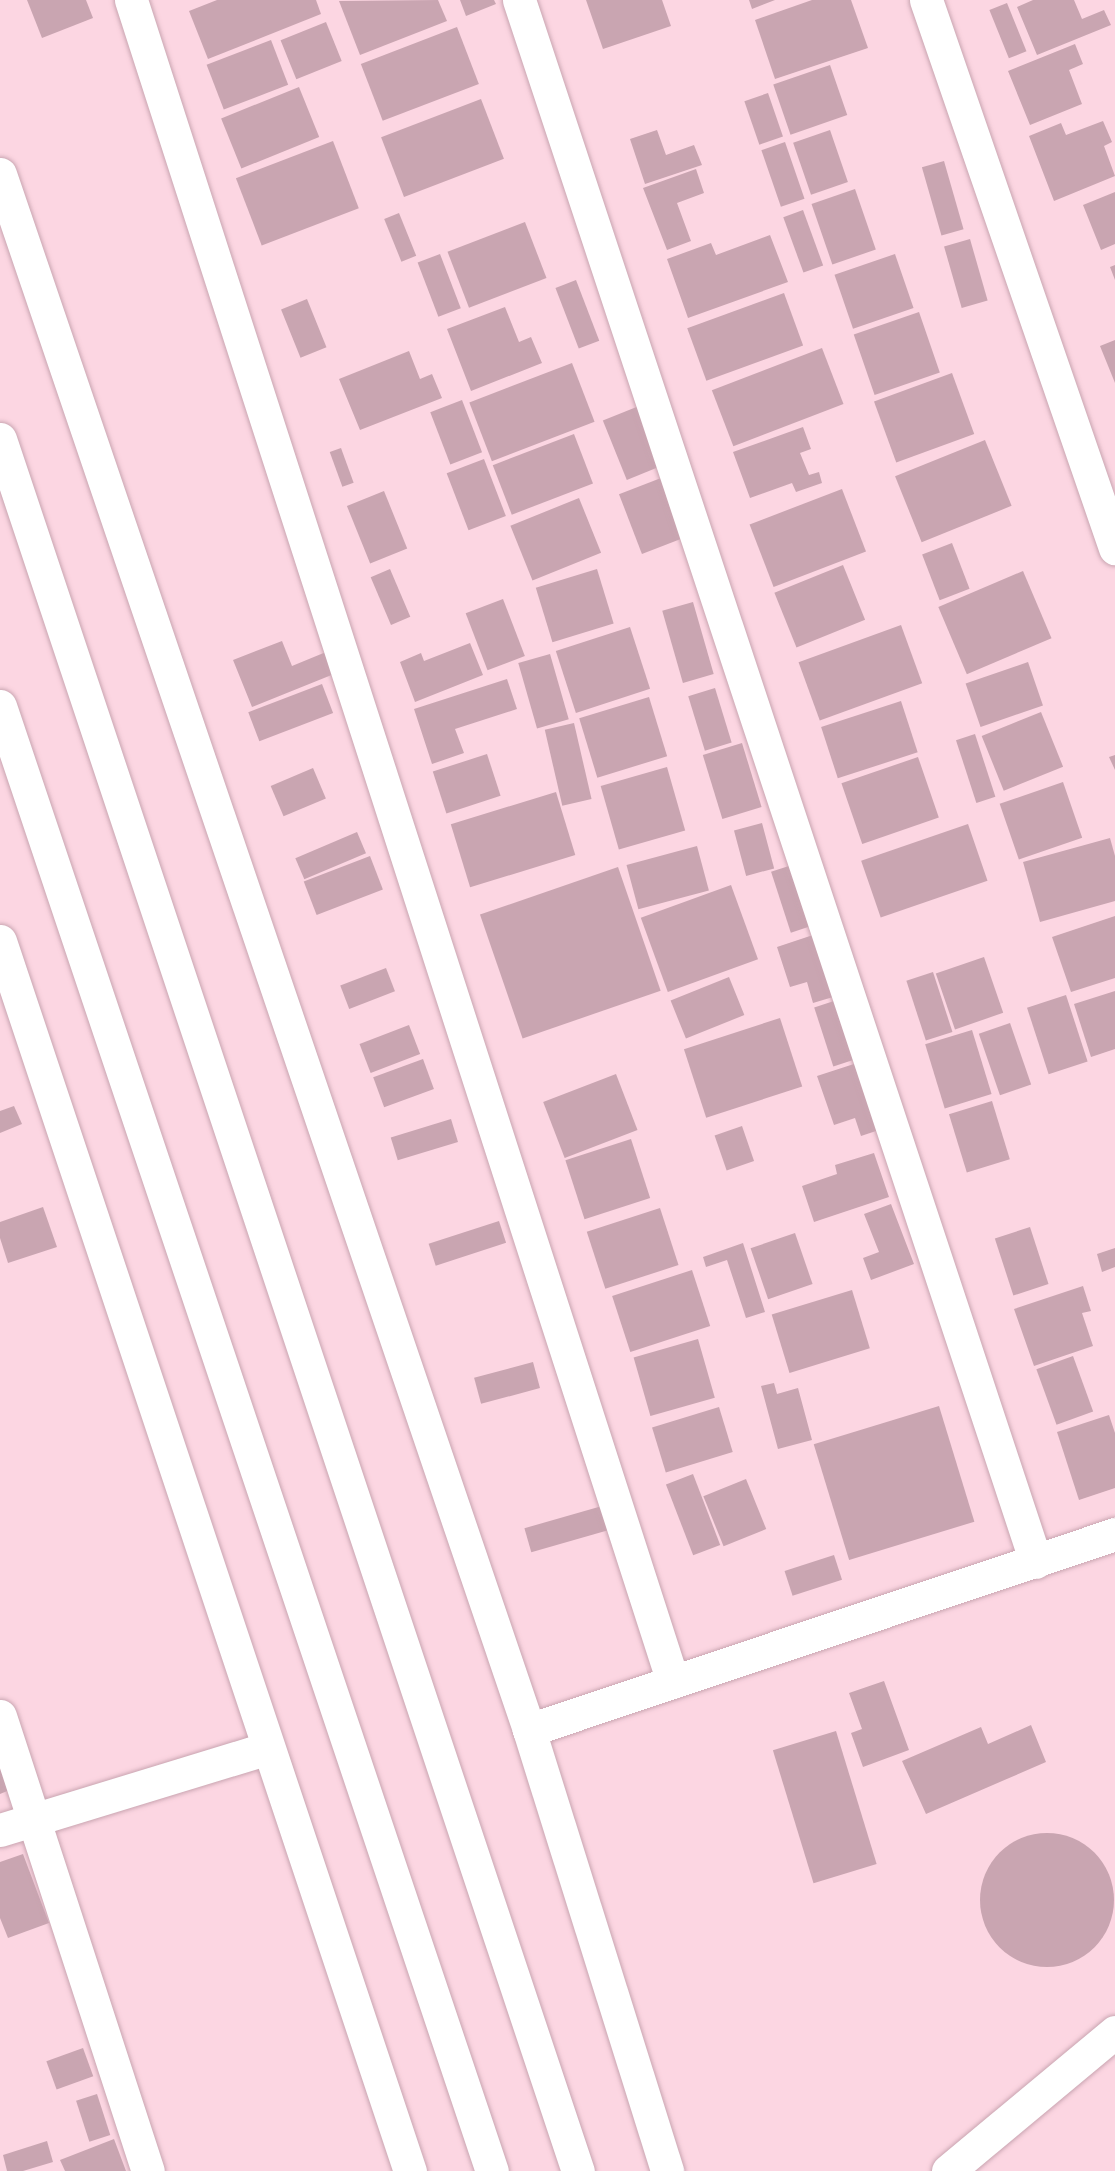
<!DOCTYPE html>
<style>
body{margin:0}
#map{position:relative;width:1115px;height:2171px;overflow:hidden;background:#fcd6e2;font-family:"Nunito Sans",sans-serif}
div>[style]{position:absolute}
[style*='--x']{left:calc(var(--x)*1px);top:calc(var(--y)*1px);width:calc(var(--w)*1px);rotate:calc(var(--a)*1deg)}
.building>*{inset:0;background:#c9a5b1;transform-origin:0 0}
.round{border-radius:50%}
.roads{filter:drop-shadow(0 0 2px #c9a5b1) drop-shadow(0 0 2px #c9a5b1)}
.minor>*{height:33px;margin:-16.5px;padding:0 16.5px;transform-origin:16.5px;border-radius:16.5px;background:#fff}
.major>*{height:33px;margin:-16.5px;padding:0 16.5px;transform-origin:16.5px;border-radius:16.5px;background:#fff}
span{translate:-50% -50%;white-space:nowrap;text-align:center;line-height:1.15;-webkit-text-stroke:4.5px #fcd6e2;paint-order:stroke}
</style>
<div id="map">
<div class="building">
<div style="clip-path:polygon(27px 0,86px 0,93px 18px,42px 38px)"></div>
<div style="clip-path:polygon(217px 0,316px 0,321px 14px,208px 59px,189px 11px)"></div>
<div style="clip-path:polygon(438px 0,447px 21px,360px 55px,339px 1px)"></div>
<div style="clip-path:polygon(460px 0,494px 0,496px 4px,466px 16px)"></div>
<div style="clip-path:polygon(586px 0,662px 0,671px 26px,603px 49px)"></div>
<div style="clip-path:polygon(749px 0,775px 0,752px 9px)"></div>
<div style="clip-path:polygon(812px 0,851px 0,868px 48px,775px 79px,755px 20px)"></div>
<div style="clip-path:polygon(1033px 0,1074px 0,1082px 19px,1104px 10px,1111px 25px,1037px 55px,1017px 7px)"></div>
<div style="left:1007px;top:3px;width:52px;height:19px;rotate:68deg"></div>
<div style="left:326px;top:22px;width:42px;height:49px;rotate:68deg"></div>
<div style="left:457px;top:27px;width:61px;height:103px;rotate:69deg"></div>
<div style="left:271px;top:40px;width:48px;height:69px;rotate:69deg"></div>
<div style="clip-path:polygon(1075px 44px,1083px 64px,1069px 70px,1082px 104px,1030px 125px,1008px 71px)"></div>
<div style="left:830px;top:65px;width:53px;height:60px;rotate:71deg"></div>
<div style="left:299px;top:87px;width:54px;height:84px;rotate:68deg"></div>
<div style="left:768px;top:93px;width:46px;height:25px;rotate:71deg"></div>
<div style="left:481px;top:99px;width:64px;height:107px;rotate:69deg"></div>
<div style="clip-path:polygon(1103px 121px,1112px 142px,1104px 146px,1115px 176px,1054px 201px,1029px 136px,1061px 123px,1066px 135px)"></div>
<div style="clip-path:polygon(657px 130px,666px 155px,694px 145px,702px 165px,645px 184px,630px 139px)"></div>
<div style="left:830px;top:130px;width:55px;height:39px;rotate:71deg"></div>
<div style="left:333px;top:141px;width:72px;height:104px;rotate:69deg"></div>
<div style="left:785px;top:142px;width:60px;height:25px;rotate:71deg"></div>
<div style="left:944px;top:161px;width:71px;height:23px;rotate:74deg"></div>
<div style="clip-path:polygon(696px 169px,704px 193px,677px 203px,691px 241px,667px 250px,643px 188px)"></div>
<div style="left:855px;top:189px;width:64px;height:46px;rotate:71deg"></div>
<div style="clip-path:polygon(1115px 192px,1115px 244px,1101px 250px,1083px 205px)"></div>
<div style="left:803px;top:210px;width:59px;height:21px;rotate:70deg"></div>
<div style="left:399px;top:213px;width:46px;height:16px;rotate:68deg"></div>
<div style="left:525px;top:222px;width:60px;height:83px;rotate:69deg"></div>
<div style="clip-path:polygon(770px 235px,788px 282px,688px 318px,667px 259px,711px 243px,716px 255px)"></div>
<div style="left:970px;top:239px;width:64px;height:27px;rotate:74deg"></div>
<div style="left:440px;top:254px;width:58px;height:24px;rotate:69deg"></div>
<div style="left:895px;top:254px;width:57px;height:64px;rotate:71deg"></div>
<div style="clip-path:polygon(1115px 265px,1115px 280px,1110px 267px)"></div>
<div style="left:576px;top:280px;width:65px;height:22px;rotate:69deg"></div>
<div style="left:784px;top:293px;width:56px;height:103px;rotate:70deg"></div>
<div style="left:307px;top:299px;width:52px;height:28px;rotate:68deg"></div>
<div style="clip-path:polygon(505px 307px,519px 342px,531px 337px,542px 363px,471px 391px,447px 329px)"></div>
<div style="left:919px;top:312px;width:64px;height:69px;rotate:71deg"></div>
<div style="clip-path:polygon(1115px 340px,1115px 383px,1100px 346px)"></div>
<div style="left:822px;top:348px;width:60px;height:118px;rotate:69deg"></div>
<div style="clip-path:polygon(409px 351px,420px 379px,432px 374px,442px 398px,360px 430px,339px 379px)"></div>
<div style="left:572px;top:363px;width:63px;height:110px;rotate:69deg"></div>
<div style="left:952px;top:373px;width:65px;height:83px;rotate:70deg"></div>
<div style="left:462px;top:400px;width:56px;height:34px;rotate:69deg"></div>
<div style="left:639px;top:406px;width:64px;height:39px;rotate:68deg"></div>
<div style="clip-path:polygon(803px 427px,811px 449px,800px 453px,809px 475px,819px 472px,822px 483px,796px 492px,792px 483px,750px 498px,733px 452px)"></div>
<div style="left:574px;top:434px;width:53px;height:87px;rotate:69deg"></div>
<div style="left:985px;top:440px;width:71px;height:97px;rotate:68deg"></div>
<div style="left:341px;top:448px;width:37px;height:12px;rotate:70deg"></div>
<div style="left:484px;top:459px;width:61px;height:40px;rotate:69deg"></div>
<div style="left:661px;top:478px;width:64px;height:45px;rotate:69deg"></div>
<div style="left:842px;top:489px;width:67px;height:99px;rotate:69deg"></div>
<div style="left:384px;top:491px;width:62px;height:40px;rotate:68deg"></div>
<div style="left:579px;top:498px;width:59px;height:74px;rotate:68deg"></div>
<div style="left:952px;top:543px;width:49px;height:32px;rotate:69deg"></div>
<div style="left:843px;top:565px;width:59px;height:74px;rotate:68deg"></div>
<div style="left:390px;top:569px;width:52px;height:21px;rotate:67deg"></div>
<div style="left:597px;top:569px;width:57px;height:64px;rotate:73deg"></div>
<div style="left:1023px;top:571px;width:73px;height:92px;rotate:67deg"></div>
<div style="left:503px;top:599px;width:61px;height:40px;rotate:69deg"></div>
<div style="left:693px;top:602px;width:75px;height:32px;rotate:74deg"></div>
<div style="left:901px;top:625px;width:62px;height:109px;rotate:70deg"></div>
<div style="left:630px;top:627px;width:65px;height:78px;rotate:72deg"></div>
<div style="clip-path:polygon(282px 641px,292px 666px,326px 652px,334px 674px,252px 707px,233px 660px)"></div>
<div style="clip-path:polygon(470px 643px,483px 675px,415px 702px,400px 662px,421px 653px,424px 661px)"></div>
<div style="left:550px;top:654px;width:68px;height:33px;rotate:74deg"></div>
<div style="left:1028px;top:662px;width:46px;height:66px;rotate:71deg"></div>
<div style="clip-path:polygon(507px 679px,517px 709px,455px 729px,464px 753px,432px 764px,414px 709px)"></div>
<div style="left:322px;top:684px;width:31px;height:79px;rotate:69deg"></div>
<div style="left:715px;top:688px;width:57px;height:28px;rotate:73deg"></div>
<div style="left:649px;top:697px;width:62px;height:73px;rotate:73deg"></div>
<div style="left:901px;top:701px;width:54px;height:84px;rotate:72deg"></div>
<div style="left:1041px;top:712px;width:59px;height:64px;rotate:68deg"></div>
<div style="left:574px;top:723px;width:78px;height:30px;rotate:77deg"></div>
<div style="left:975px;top:734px;width:66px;height:20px;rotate:72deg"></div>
<div style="left:742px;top:743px;width:67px;height:41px;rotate:73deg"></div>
<div style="left:487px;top:754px;width:44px;height:57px;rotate:72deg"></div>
<div style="clip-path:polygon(1115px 755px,1115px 770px,1109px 757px)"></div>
<div style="left:918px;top:757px;width:64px;height:81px;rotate:71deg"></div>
<div style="left:667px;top:767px;width:66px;height:69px;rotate:74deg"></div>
<div style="left:313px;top:768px;width:33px;height:46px;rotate:67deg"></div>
<div style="left:1063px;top:782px;width:59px;height:67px;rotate:71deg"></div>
<div style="left:556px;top:792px;width:66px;height:110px;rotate:73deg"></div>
<div style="left:762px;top:823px;width:47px;height:29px;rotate:75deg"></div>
<div style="left:968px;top:824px;width:60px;height:113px;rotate:71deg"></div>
<div style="left:357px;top:832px;width:23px;height:67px;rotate:67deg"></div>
<div style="clip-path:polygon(1110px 838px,1115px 856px,1115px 901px,1040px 922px,1023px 862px)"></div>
<div style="left:697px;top:846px;width:46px;height:73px;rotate:75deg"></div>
<div style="left:370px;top:856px;width:36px;height:71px;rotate:69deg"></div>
<div style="left:792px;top:865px;width:64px;height:22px;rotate:72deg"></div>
<div style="left:618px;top:867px;width:131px;height:146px;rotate:71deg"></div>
<div style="left:731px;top:885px;width:79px;height:96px;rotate:70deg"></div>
<div style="clip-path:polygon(1115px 916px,1115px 978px,1071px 992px,1052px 937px)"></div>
<div style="clip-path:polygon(813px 935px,833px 997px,813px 1003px,807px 982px,790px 987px,777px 947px)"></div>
<div style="left:984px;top:957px;width:59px;height:51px;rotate:71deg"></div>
<div style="left:386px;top:968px;width:25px;height:49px;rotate:69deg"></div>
<div style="left:933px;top:972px;width:63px;height:28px;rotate:72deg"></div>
<div style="left:729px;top:977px;width:41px;height:63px;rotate:68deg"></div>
<div style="clip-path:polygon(1115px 991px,1115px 1049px,1091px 1057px,1074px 1004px)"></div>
<div style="left:1066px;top:995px;width:70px;height:41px;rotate:72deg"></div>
<div style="left:837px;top:1000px;width:62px;height:24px;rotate:72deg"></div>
<div style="left:780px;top:1018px;width:72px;height:101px;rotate:72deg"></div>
<div style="left:1010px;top:1023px;width:65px;height:33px;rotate:71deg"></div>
<div style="left:409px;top:1025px;width:31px;height:53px;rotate:69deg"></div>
<div style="left:972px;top:1030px;width:67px;height:49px;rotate:73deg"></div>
<div style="left:423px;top:1059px;width:32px;height:53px;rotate:70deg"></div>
<div style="clip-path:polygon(857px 1063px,879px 1130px,861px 1136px,855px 1118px,834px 1125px,817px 1076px)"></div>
<div style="left:616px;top:1074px;width:60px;height:78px;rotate:69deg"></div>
<div style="left:992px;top:1101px;width:61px;height:45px;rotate:73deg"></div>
<div style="clip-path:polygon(14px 1106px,22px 1124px,0 1133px,0 1111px)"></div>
<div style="left:451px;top:1119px;width:24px;height:63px;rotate:73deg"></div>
<div style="left:742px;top:1126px;width:37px;height:29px;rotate:71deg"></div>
<div style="left:631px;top:1139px;width:62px;height:69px;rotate:72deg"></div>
<div style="clip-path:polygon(874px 1153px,889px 1197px,814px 1222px,802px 1186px,837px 1174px,835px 1165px)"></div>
<div style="clip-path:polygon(891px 1204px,914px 1264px,871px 1280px,863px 1258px,879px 1252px,864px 1214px)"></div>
<div style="clip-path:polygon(43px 1207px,57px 1247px,8px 1263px,0 1238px,0 1222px)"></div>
<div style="left:660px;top:1208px;width:60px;height:77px;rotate:72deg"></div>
<div style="left:499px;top:1221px;width:23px;height:74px;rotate:72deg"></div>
<div style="left:1030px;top:1227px;width:60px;height:37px;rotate:72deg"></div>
<div style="left:795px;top:1233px;width:54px;height:47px;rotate:71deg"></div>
<div style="clip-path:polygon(743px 1243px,765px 1312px,746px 1318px,727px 1260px,706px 1267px,703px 1257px)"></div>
<div style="clip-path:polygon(1115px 1248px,1115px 1267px,1102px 1272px,1097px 1254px)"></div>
<div style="left:692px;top:1270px;width:59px;height:84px;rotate:72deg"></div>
<div style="clip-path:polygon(1083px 1286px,1091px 1311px,1082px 1313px,1093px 1346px,1034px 1366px,1014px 1309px)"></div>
<div style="left:852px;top:1290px;width:61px;height:84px;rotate:73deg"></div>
<div style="left:698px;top:1339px;width:61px;height:67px;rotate:74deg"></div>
<div style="left:1073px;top:1356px;width:59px;height:39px;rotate:70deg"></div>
<div style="left:533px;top:1362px;width:27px;height:61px;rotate:75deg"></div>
<div style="clip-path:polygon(774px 1383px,777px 1394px,798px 1388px,812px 1440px,778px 1449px,761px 1386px)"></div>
<div style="left:939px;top:1406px;width:121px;height:131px;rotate:73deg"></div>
<div style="left:719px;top:1407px;width:47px;height:70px;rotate:73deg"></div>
<div style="clip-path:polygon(1109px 1415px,1115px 1433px,1115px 1488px,1079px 1500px,1057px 1432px)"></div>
<div style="left:693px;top:1474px;width:76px;height:29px;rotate:69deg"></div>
<div style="left:746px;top:1479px;width:54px;height:46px;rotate:68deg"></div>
<div style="left:609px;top:1504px;width:25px;height:88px;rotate:74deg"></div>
<div style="left:834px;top:1555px;width:26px;height:52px;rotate:72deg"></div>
<div style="clip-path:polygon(884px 1681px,909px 1750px,863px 1767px,851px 1733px,862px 1729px,849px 1693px)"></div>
<div style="clip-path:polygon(1031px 1725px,1046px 1762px,926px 1814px,902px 1761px,981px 1727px,988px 1744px)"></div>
<div style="left:836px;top:1731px;width:139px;height:66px;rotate:73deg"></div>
<div style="clip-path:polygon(0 1757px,12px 1789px,0 1794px)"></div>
<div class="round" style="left:980px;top:1833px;width:134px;height:134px"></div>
<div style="clip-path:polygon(23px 1854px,49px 1923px,8px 1938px,0 1918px,0 1862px)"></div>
<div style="left:83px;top:2048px;width:30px;height:39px;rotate:70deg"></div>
<div style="left:97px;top:2094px;width:43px;height:22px;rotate:72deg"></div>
<div style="clip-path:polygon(114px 2139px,126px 2171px,65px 2171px,60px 2160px)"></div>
<div style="clip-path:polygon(47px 2141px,53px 2162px,23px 2171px,7px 2171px,3px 2155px)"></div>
</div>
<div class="roads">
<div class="minor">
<div style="--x:131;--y:0;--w:1767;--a:72.14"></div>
<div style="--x:519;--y:0;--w:1645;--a:71.69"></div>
<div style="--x:926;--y:0;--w:580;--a:70.97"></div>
<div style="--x:0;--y:174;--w:1643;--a:71.22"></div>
<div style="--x:529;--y:1730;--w:462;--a:72.6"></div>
<div style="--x:0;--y:941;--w:1297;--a:71.57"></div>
<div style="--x:0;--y:1716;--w:478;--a:72"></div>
<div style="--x:529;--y:1730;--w:618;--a:-18.49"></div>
<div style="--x:0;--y:1830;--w:280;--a:-17"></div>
<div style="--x:948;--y:2171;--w:217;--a:-39.8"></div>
</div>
<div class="major">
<div style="--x:0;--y:439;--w:1826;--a:71.55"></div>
<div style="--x:0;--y:706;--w:1545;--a:71.44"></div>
</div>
</div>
</div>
